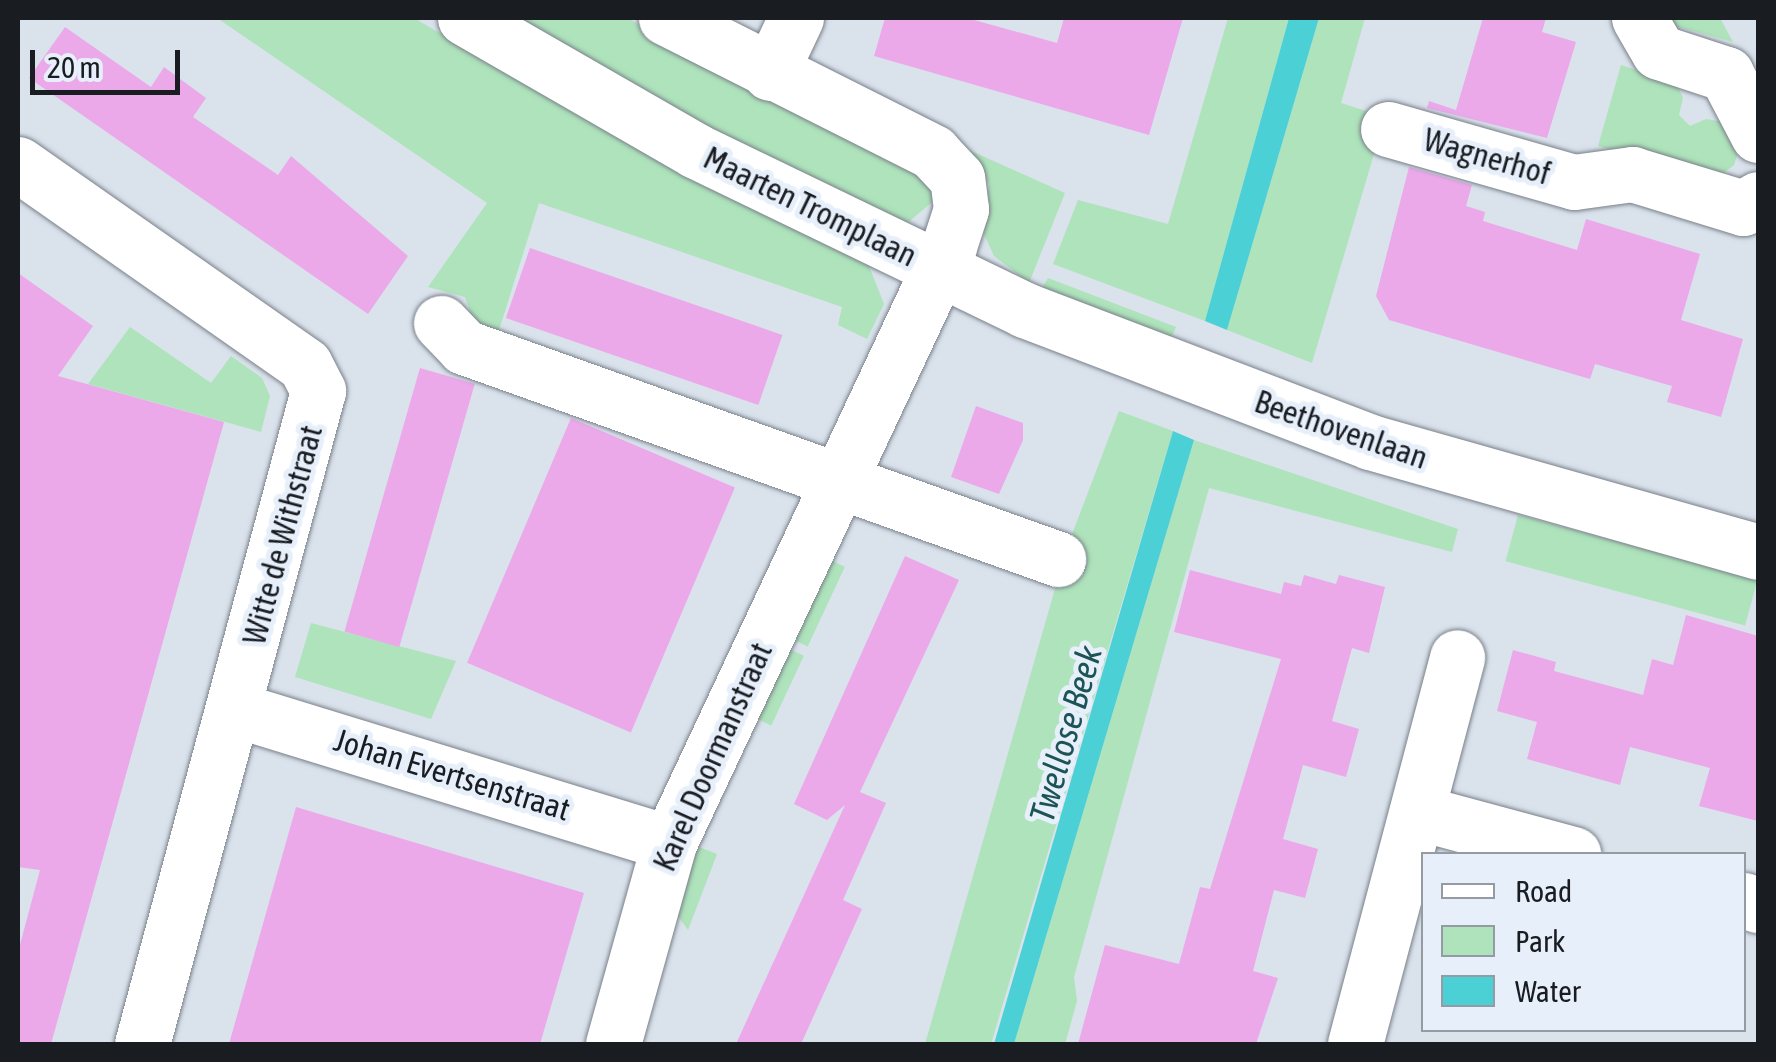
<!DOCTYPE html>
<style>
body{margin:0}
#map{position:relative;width:1776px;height:1062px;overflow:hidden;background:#dae2ec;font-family:"Asap Condensed",sans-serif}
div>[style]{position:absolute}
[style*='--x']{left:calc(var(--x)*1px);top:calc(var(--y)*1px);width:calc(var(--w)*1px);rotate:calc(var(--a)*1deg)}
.green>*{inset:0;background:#aee3bb;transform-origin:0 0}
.water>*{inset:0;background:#4bd0d5}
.building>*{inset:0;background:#eba9ea;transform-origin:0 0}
.roads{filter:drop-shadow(0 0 2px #798089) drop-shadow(0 0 2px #798089)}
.minor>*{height:55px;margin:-27.5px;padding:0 27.5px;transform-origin:27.5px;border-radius:27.5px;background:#fff}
span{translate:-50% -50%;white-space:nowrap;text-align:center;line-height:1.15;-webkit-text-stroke:10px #e7effa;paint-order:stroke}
.street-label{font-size:32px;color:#191c20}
.water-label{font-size:35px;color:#1c5456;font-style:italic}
.frame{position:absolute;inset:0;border:20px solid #191c20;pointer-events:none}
.legend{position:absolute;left:1421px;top:852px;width:325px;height:180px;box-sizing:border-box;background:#e7effa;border:2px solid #959ba3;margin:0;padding:12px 18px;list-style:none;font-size:30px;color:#191c20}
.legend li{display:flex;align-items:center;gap:20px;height:50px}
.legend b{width:50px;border:2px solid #959ba3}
.scale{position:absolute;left:30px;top:50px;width:150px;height:45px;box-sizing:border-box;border:5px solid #191c20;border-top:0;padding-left:12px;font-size:30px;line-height:35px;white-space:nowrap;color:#191c20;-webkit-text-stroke:8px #e7effa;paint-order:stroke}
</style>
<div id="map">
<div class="green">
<div style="clip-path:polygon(217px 18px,414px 18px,612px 134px,869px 266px,884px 304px,867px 339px,838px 325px,842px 307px,539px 203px,494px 346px,476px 329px,465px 297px,428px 287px,487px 203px)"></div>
<div style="clip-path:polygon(514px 18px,627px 18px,926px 178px,937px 198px,905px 225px,739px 144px)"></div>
<div style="clip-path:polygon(1228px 18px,1289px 18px,1205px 321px,1053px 264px,1078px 200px,1168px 224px)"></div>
<div style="clip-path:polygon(1319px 18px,1365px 18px,1341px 103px,1385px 117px,1312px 363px,1227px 330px)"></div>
<div style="clip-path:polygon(1669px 18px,1720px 18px,1733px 42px,1675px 26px)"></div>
<div style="clip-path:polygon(1621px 65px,1676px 83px,1683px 98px,1679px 115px,1690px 126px,1706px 119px,1724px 122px,1740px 147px,1734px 165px,1720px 176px,1684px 172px,1598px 146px)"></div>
<div style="clip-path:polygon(969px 150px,1065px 193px,1029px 283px,994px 256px,983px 232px,989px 184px)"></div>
<div style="clip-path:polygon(1048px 278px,1176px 327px,1170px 341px,1042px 288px)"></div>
<div style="clip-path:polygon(130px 327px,211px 383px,231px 356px,262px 378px,270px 396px,261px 432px,88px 384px)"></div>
<div style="clip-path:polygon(1119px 411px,1173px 431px,991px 1044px,925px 1044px,1066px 550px)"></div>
<div style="clip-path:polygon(1194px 440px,1458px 529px,1452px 552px,1209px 488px,1074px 977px,1077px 1001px,1065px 1044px,1014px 1044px)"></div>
<div style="left:1518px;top:515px;width:248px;height:48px;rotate:15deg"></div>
<div style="left:824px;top:557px;width:23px;height:88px;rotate:25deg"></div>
<div style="clip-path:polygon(311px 623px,456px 661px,431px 719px,295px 677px)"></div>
<div style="left:783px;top:646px;width:23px;height:77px;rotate:25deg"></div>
<div style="clip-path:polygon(694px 845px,717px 854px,688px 930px,672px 908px)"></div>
</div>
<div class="water">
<div style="clip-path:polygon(1289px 18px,1319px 18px,1227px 330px,1205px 321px)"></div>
<div style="clip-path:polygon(1173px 431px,1194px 440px,1014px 1044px,994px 1044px)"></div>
</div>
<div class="building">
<div style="clip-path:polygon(885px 18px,967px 18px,1057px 43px,1064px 18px,1183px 18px,1149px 135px,874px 56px)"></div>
<div style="clip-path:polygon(1483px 18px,1546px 18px,1542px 32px,1576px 42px,1547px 138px,1427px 108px,1429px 101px,1456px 110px)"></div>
<div style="clip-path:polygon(65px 27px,151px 87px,164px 67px,206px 98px,193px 117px,278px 175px,291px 156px,408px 256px,368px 314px,29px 78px)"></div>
<div style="clip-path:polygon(1409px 167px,1472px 185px,1466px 206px,1485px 212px,1483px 221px,1577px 250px,1586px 219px,1700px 254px,1681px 320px,1743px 339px,1721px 417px,1667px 402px,1672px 386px,1595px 364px,1590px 379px,1389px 320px,1376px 296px)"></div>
<div style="left:530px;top:248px;width:267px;height:74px;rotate:19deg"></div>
<div style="clip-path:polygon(18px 273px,93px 326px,58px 376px,224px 422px,51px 1044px,18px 1044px,18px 952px,40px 870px,18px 867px)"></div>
<div style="left:420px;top:368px;width:57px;height:274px;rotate:16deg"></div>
<div style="clip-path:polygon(976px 406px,1023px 423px,1023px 440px,999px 494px,951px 477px)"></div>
<div style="left:571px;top:418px;width:178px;height:266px;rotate:23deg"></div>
<div style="clip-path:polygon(905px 556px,959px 580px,860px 792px,886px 803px,843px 900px,862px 909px,801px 1044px,736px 1044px,845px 805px,827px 820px,794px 804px)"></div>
<div style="clip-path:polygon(1190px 570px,1281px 594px,1284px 582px,1301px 586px,1304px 575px,1336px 584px,1339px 575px,1385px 587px,1369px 653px,1352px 648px,1332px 721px,1359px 729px,1346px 777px,1303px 765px,1283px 839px,1318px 849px,1305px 898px,1274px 890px,1253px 971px,1278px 978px,1256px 1044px,1078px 1044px,1105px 945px,1179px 964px,1200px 887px,1210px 889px,1281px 659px,1174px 632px)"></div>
<div style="clip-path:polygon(1686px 615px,1758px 636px,1758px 821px,1699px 806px,1710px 768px,1630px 747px,1620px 785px,1527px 759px,1537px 722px,1497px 711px,1513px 650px,1556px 662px,1554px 671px,1643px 695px,1652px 659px,1673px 665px)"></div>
<div style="clip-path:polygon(296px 807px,584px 893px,540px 1044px,229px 1044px)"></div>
</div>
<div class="roads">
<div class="minor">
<div style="--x:465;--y:18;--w:267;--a:29.9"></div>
<div style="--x:696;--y:151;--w:365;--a:25.8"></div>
<div style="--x:1025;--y:310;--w:369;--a:20.9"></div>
<div style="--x:1370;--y:442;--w:403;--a:15.8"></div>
<div style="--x:1639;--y:18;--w:39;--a:60"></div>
<div style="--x:1659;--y:52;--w:71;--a:18.2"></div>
<div style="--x:1726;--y:74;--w:69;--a:62.3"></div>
<div style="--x:770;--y:73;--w:61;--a:-64.7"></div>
<div style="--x:1388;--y:129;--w:193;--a:15.9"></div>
<div style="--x:1574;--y:182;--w:59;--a:-7.9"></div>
<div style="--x:1632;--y:174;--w:116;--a:17"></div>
<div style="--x:1743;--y:208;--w:17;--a:-31"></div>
<div style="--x:18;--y:164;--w:350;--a:35"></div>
<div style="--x:305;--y:365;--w:29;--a:63"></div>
<div style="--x:318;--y:391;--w:676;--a:105.08"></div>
<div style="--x:441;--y:323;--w:33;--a:46"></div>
<div style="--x:464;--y:347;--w:631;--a:19.64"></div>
<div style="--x:234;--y:709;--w:455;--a:17.1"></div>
<div style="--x:1417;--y:812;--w:162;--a:15.1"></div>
<div style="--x:1744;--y:900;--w:15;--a:20"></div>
<div style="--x:613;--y:1044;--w:209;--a:-74.4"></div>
<div style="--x:669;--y:843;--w:659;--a:-64.87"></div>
<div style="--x:949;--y:246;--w:39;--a:-72"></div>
<div style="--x:961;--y:209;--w:31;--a:-97"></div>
<div style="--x:957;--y:178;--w:35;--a:-133"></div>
<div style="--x:933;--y:152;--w:299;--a:-153.3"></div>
<div style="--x:1355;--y:1044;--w:400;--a:-75.2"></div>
</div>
</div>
<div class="street-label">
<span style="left:1487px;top:157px;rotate:16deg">Wagnerhof</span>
<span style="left:810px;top:207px;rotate:26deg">Maarten Tromplaan</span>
<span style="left:1341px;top:430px;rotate:19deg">Beethovenlaan</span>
<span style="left:283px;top:535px;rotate:-75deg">Witte de Withstraat</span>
<span style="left:713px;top:757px;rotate:-66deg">Karel Doormanstraat</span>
<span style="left:452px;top:775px;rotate:17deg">Johan Evertsenstraat</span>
</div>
<div class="water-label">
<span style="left:1065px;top:734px;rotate:-74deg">Twellose Beek</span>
</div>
<div class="frame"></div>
<ul class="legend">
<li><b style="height:12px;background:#fff"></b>Road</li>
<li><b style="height:28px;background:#aee3bb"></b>Park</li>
<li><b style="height:28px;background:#4bd0d5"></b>Water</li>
</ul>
<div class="scale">20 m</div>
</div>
